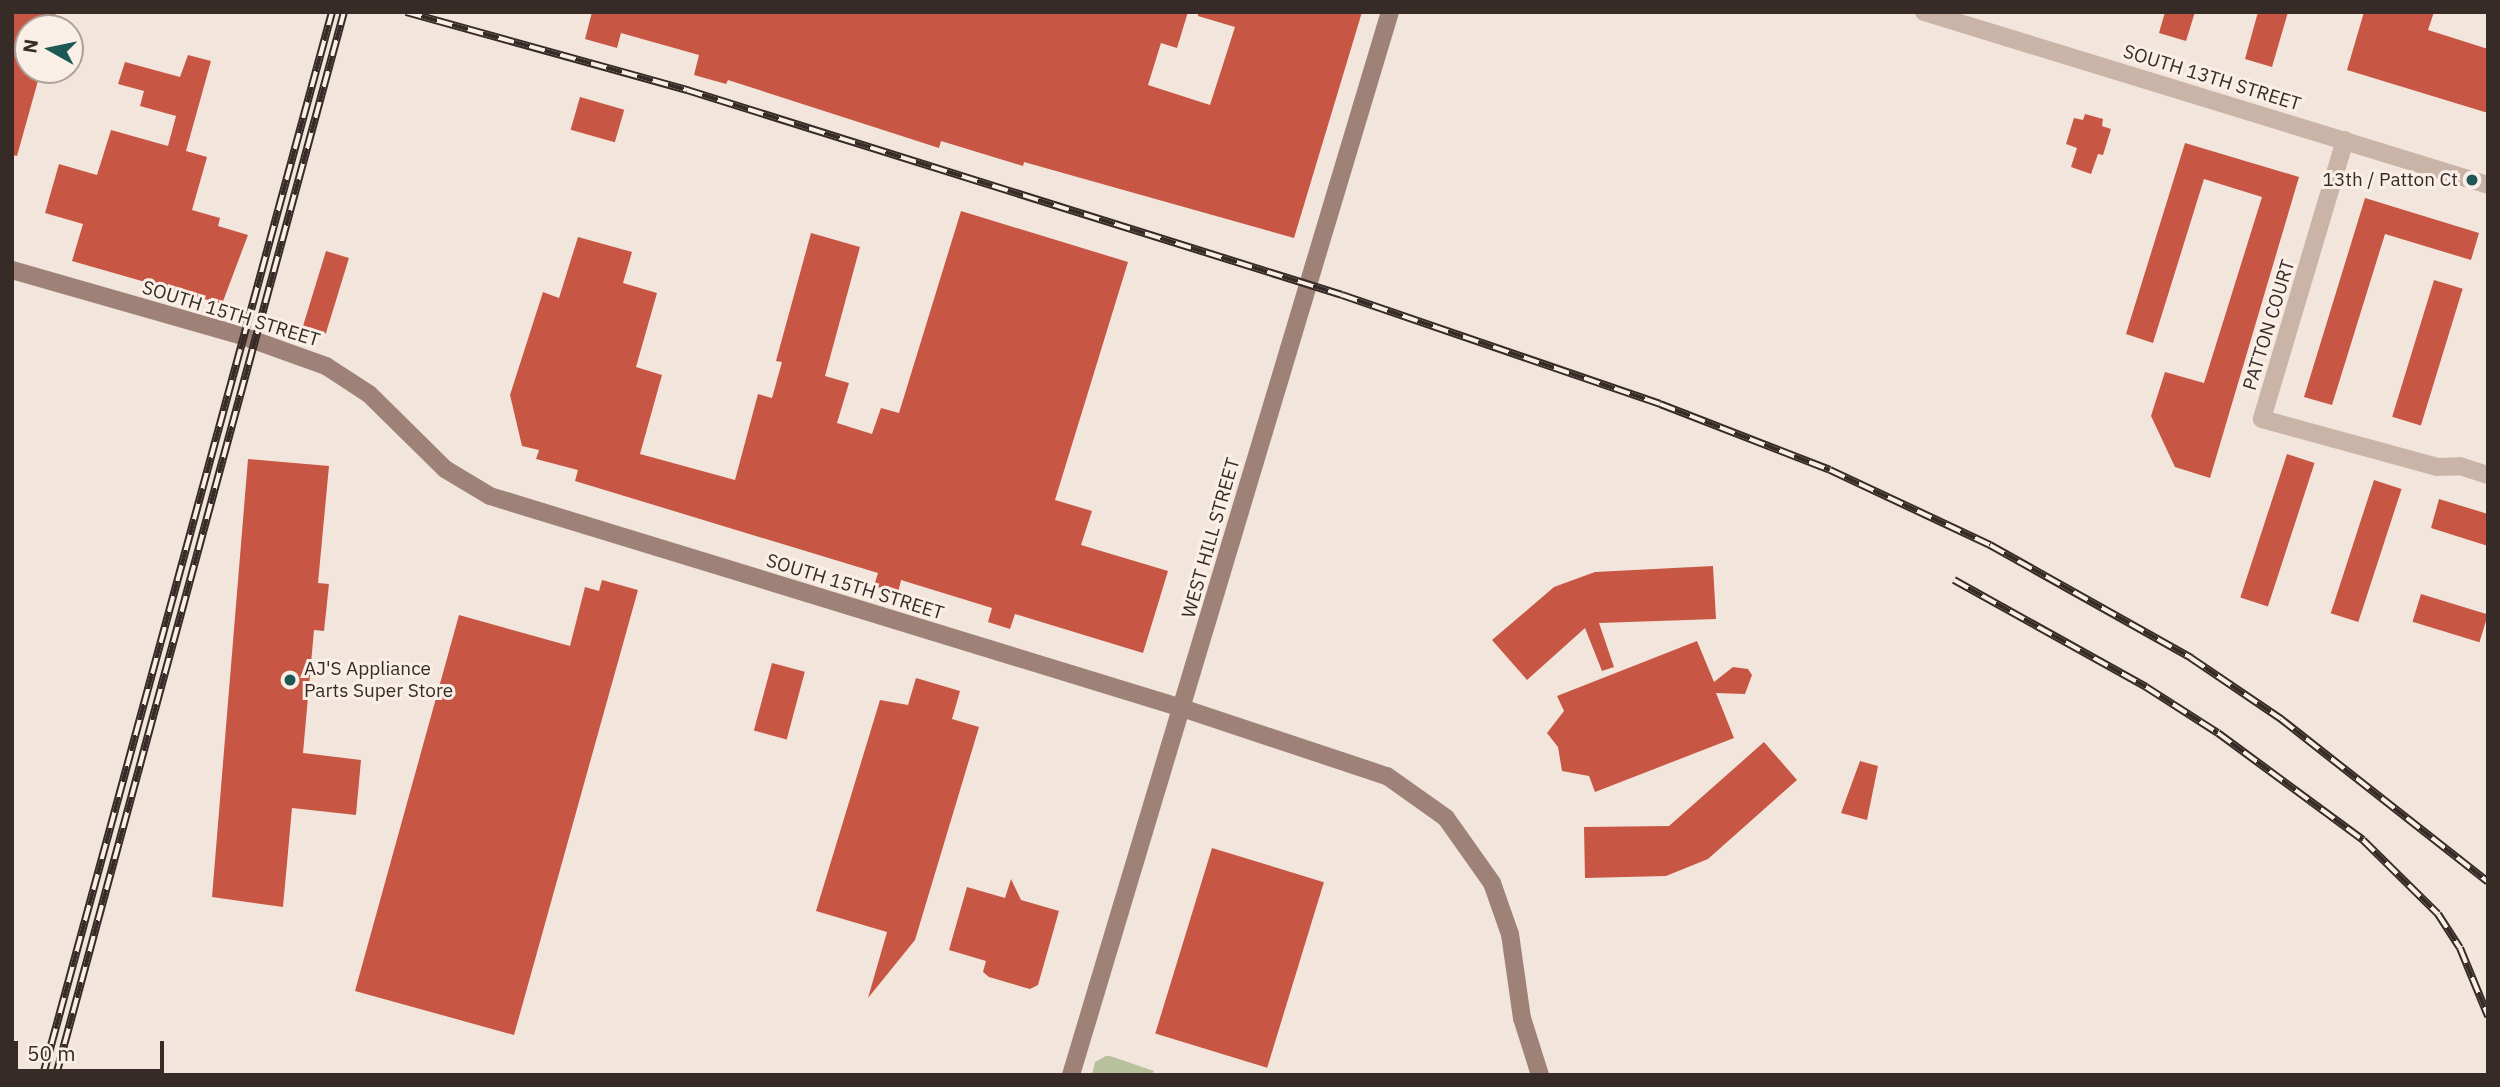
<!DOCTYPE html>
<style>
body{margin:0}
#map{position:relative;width:2500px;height:1087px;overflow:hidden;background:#f2e5db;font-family:"IBM Plex Sans",sans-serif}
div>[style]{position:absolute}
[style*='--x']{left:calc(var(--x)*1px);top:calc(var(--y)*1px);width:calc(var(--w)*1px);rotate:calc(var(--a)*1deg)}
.green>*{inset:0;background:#b8c19b}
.building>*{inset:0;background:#c75744;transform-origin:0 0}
.street>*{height:18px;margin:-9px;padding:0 9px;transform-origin:9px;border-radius:9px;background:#cab3a7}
.secondary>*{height:18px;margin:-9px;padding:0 9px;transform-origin:9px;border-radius:9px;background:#9e8278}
.rail>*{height:8px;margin-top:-4px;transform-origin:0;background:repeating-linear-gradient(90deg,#faefe7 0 16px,#362b27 0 32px);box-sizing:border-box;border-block:2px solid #362b27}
.dots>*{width:19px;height:19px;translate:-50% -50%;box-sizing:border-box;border:4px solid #faefe7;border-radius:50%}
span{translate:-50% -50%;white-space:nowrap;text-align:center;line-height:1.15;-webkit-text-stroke:6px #faefe7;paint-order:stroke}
.street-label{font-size:19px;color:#362b27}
.poi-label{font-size:19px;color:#362b27}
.right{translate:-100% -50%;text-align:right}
.left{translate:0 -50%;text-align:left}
.frame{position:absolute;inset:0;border:14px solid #362b27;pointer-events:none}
.north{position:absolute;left:14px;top:14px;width:70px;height:70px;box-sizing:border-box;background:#faefe7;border:2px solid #aca19a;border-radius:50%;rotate:279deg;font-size:19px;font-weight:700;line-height:28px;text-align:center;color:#362b27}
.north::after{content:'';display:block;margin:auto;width:24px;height:32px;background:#1d5856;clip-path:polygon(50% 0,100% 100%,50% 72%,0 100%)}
.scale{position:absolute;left:14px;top:1041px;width:150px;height:32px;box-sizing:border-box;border:4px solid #362b27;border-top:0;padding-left:9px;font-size:21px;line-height:24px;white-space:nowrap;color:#362b27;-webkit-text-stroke:5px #faefe7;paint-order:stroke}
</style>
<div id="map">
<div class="green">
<div style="clip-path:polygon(1106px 1056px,1110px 1056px,1154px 1071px,1151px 1075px,1092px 1075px,1095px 1062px)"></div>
</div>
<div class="building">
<div style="clip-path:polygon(12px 12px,56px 12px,52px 28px,28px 28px,28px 70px,41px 70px,17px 156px,12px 155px)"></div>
<div style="clip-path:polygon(592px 12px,1188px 12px,1177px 48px,1161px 43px,1148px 85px,1210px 105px,1235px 27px,1198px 16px,1198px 12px,1362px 12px,1294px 238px,1024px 162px,1023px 166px,941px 141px,939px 148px,728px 80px,726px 84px,694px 75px,699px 55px,621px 33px,617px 48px,585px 39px)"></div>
<div style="clip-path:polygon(2165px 12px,2195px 12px,2186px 41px,2159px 33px)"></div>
<div style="clip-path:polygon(2258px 12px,2288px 12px,2272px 67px,2245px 59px)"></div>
<div style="clip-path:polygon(2364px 12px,2434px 12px,2428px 30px,2488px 49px,2488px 113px,2347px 70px)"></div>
<div style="clip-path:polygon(188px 55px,211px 61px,186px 151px,207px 157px,192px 210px,220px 218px,218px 226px,248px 235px,222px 304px,72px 261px,83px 224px,45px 213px,59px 164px,97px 175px,111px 130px,168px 146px,176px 116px,140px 106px,144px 91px,118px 84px,125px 62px,180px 77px)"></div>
<div style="left:580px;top:97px;width:46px;height:34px;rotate:16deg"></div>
<div style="clip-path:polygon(2085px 114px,2103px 119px,2102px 126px,2111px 129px,2103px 155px,2098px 154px,2091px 174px,2071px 167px,2077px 148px,2066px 144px,2074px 118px,2083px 120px)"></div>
<div style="clip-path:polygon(2185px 143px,2299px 177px,2210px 478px,2175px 467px,2151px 416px,2165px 372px,2204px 383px,2262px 197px,2204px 179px,2153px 343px,2126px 334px)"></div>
<div style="clip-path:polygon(2365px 198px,2479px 233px,2471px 260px,2385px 234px,2332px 405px,2304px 397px)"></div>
<div style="clip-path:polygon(961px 211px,1128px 262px,1055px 500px,1092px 511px,1081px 545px,1168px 571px,1143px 653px,1015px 614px,1010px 629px,988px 622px,992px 608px,901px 580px,898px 593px,874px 586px,878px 573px,575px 481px,578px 470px,536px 459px,539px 450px,522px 446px,510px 395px,543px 292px,559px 298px,578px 237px,632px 252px,623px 283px,657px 293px,636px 367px,662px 375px,640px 454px,735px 480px,758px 394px,772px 398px,782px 362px,776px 361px,811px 233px,860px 247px,825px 376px,849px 383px,837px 423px,872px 434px,881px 408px,899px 413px)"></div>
<div style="left:326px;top:251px;width:24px;height:79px;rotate:17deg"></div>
<div style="left:2434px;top:280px;width:30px;height:143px;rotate:17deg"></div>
<div style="left:2287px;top:454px;width:29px;height:151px;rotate:18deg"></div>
<div style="clip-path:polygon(248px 459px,329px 466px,318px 583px,329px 584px,324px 631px,314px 630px,303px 753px,361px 760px,356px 815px,292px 808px,283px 907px,212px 897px)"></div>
<div style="left:2374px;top:480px;width:29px;height:140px;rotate:18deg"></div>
<div style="clip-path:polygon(2439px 499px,2488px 514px,2488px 546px,2431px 528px)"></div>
<div style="clip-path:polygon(1713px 566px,1716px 619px,1599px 623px,1614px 667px,1602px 671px,1585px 628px,1527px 680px,1492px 640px,1554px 587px,1595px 572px)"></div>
<div style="clip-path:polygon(602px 580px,638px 590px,514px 1035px,355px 991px,459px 615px,570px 646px,585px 587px,599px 591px)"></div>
<div style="left:2421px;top:594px;width:70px;height:29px;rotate:17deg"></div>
<div style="clip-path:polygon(1697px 641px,1714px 682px,1733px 667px,1748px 669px,1752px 675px,1745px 694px,1716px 693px,1734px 738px,1595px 792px,1589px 776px,1562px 771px,1558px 747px,1547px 733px,1564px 711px,1557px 696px)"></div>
<div style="left:772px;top:663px;width:34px;height:70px;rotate:15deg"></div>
<div style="clip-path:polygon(916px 678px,960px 691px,952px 719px,979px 727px,915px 940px,868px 998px,887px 932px,816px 911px,880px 700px,908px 705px)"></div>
<div style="clip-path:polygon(1764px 742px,1797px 780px,1708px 859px,1666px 876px,1585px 878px,1584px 827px,1669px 826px)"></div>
<div style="clip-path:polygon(1860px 761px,1878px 766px,1867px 820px,1841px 813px)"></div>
<div style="left:1212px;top:848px;width:117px;height:194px;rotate:17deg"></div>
<div style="clip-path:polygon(1011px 879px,1021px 900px,1059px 911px,1038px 985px,1030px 989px,989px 977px,983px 972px,986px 961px,949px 950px,967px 887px,1005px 898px)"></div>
</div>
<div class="street">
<div style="--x:1924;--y:12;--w:590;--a:17.05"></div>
<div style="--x:2345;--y:140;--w:291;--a:106.6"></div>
<div style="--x:2262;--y:419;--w:181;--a:15.3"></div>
<div style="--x:2437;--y:467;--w:23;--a:-2"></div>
<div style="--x:2460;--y:466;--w:29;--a:18"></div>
</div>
<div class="secondary">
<div style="--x:12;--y:270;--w:242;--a:16"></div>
<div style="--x:245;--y:337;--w:86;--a:19.7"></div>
<div style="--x:326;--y:366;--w:51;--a:33.1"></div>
<div style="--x:369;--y:394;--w:107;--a:44.6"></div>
<div style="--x:445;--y:469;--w:52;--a:31"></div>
<div style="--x:490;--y:496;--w:724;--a:17.03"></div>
<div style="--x:1182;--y:708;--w:216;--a:18.4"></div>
<div style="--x:1387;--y:776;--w:72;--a:35.4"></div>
<div style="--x:1446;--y:818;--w:80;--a:54.7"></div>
<div style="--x:1492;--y:883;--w:54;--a:70.6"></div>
<div style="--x:1510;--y:934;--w:85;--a:81.9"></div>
<div style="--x:1522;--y:1018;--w:60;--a:72.5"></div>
<div style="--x:1071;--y:1075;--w:1110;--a:-73.3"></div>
</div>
<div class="rail">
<div style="--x:406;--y:12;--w:292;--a:15.5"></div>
<div style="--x:687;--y:90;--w:686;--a:17.38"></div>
<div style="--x:1342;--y:295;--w:336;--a:18.9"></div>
<div style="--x:1660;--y:404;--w:182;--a:21.2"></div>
<div style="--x:1830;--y:470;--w:177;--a:25.1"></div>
<div style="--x:1990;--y:545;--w:231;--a:29.3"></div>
<div style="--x:2191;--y:658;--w:109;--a:34.1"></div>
<div style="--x:2281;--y:719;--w:263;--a:38.2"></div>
<div style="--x:1954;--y:580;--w:220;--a:29.1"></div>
<div style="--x:2146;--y:687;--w:85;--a:32.6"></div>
<div style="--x:2218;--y:733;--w:180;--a:36.4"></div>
<div style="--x:2363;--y:840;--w:105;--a:44.6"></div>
<div style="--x:2438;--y:914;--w:40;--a:57.1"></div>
<div style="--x:2460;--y:948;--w:74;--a:67.6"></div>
<div style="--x:43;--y:1075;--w:1102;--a:-74.79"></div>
<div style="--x:56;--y:1075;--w:1101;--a:-74.84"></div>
</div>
<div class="dots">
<div style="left:2472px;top:180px;background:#1d5856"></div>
<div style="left:290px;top:680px;background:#1d5856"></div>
</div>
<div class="street-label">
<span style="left:2212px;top:78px;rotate:17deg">SOUTH 13TH STREET</span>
<span style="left:231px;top:314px;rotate:17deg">SOUTH 15TH STREET</span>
<span style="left:2269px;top:325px;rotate:-73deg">PATTON COURT</span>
<span style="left:1211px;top:538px;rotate:-74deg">WEST HILL STREET</span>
<span style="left:855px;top:587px;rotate:17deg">SOUTH 15TH STREET</span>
</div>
<div class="poi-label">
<span class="right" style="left:2458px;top:180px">13th / Patton Ct</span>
<span class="left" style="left:304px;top:680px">AJ'S Appliance<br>Parts Super Store</span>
</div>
<div class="frame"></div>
<div class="north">N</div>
<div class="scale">50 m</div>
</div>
